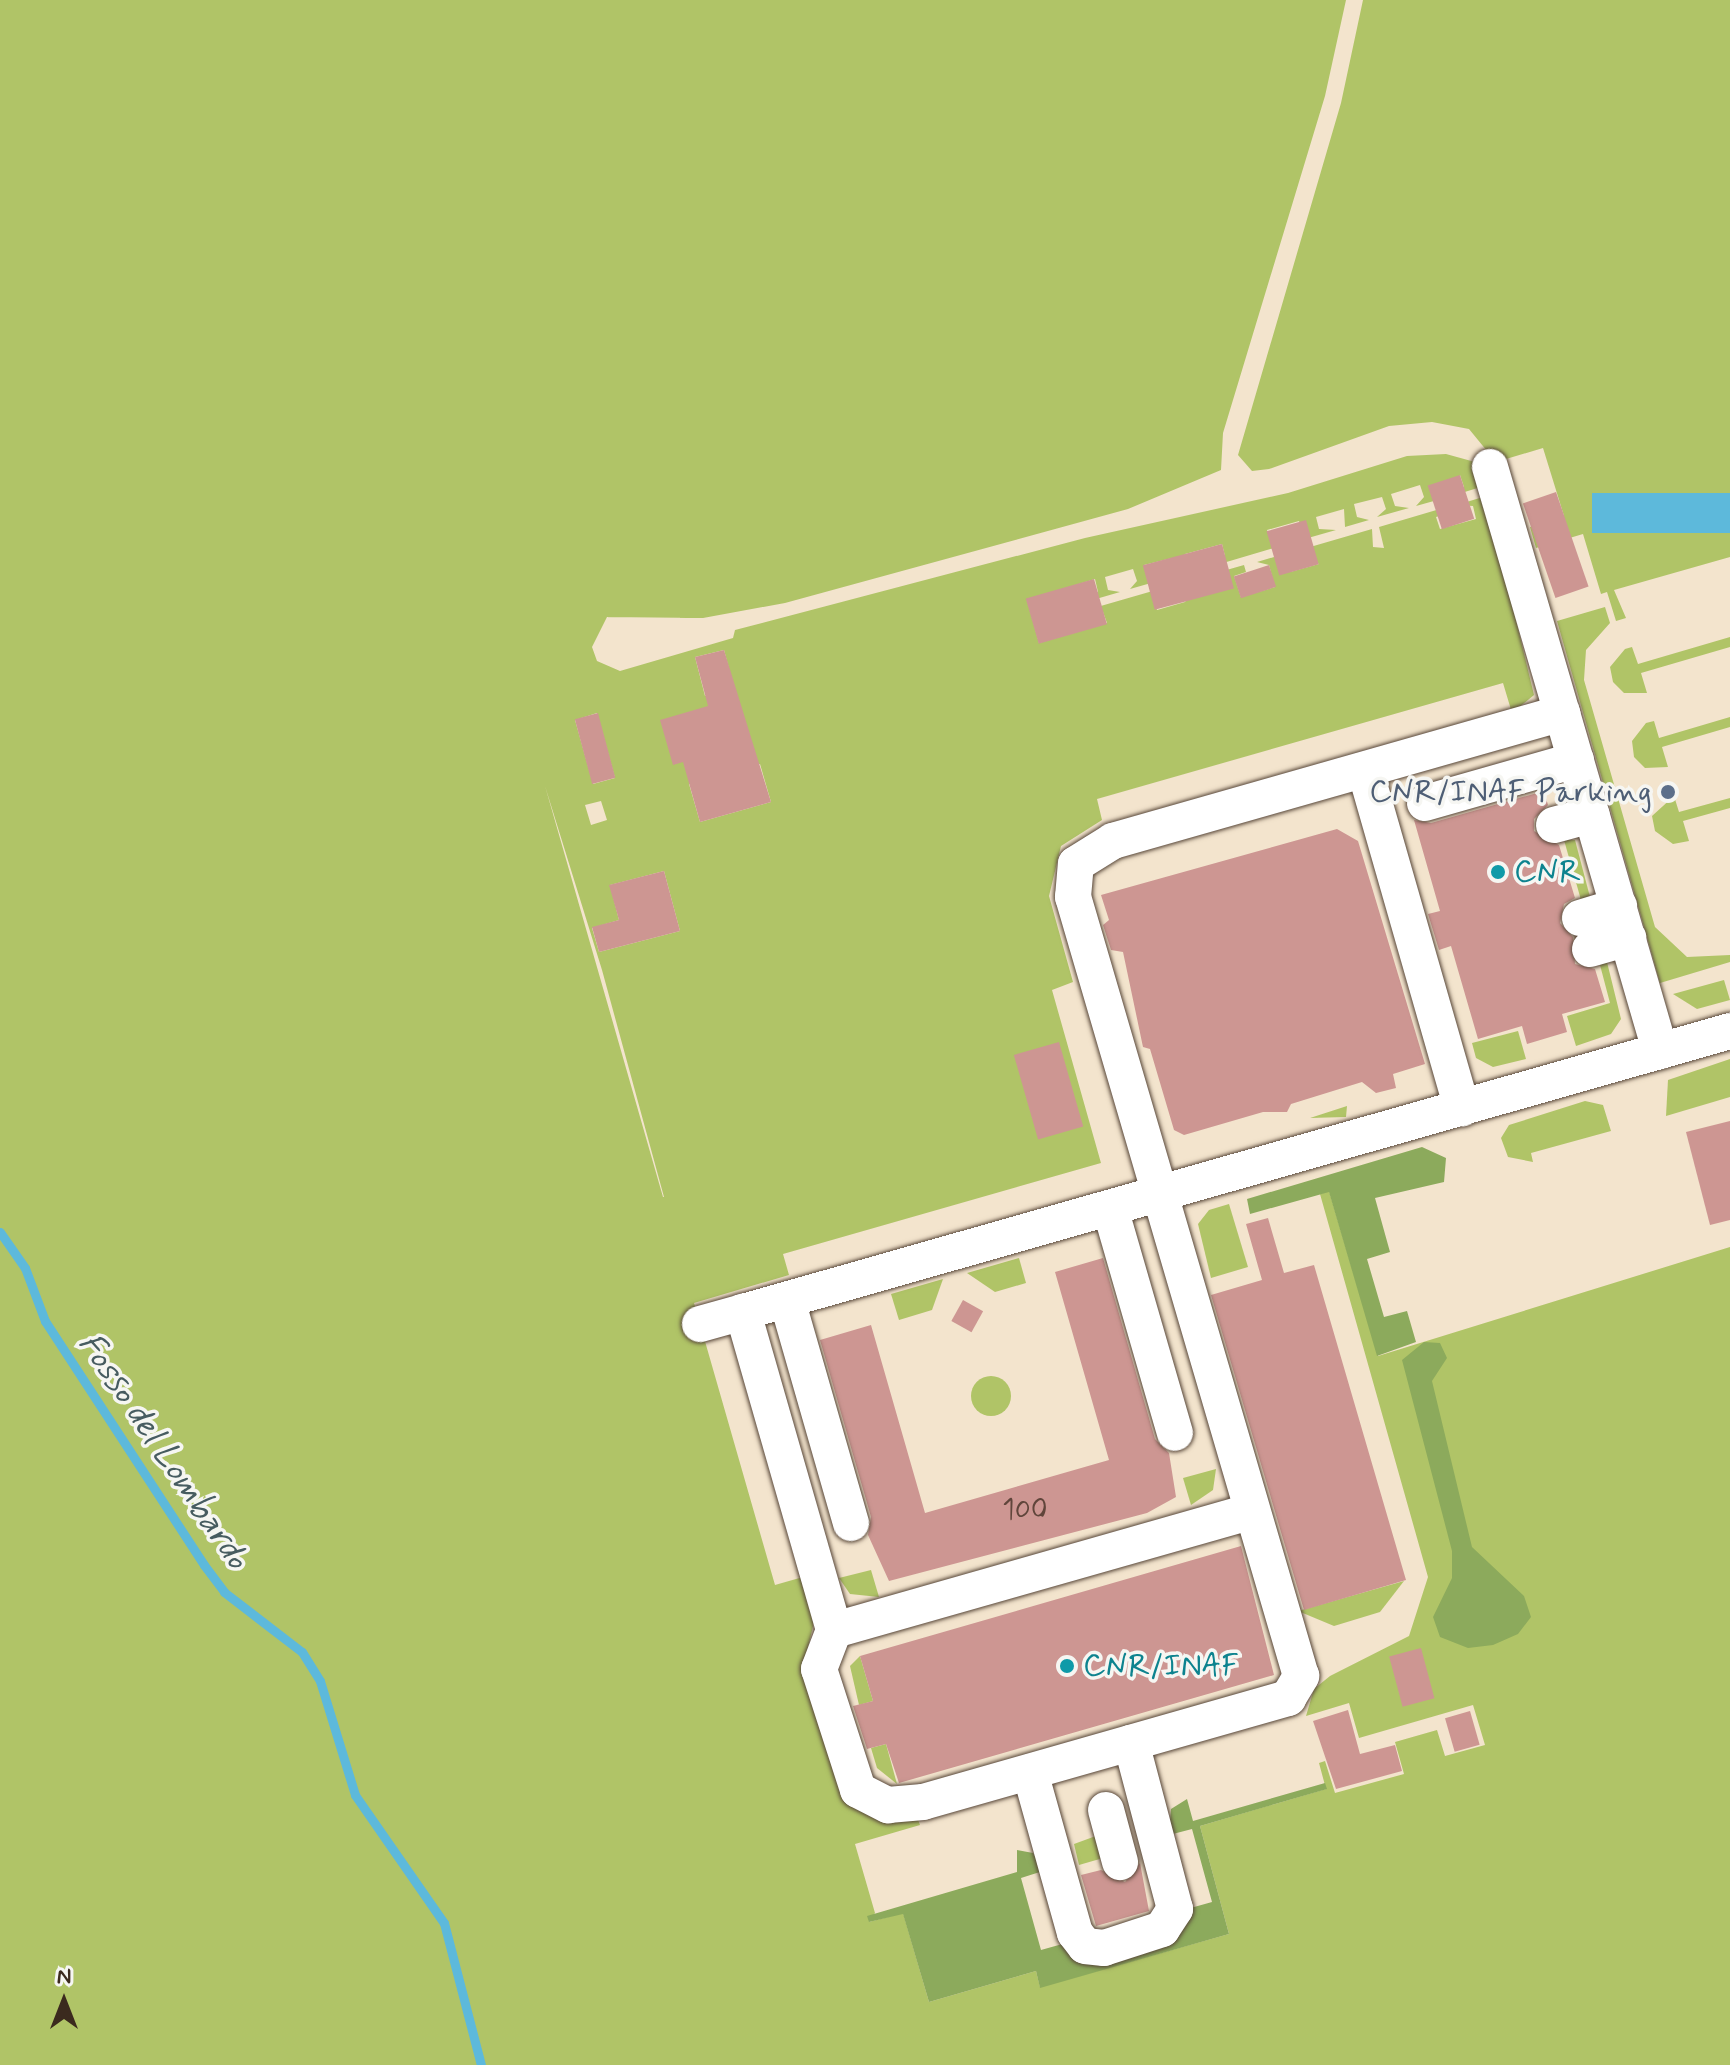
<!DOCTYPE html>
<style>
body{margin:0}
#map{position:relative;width:1730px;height:2065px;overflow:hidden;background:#f3e4cd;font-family:Mynerve,sans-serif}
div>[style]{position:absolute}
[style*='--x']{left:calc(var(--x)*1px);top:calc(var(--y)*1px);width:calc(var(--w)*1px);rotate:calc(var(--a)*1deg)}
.green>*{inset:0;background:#b0c467}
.round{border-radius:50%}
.forest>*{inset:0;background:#8caa5c}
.water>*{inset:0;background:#5db9db;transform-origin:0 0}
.stream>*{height:9px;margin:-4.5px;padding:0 4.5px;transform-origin:4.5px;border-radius:4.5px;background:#5db9db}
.building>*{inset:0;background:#cd9692;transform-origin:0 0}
.roads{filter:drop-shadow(0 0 2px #574638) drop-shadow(0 0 2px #574638)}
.minor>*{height:36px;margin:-18px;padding:0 18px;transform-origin:18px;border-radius:18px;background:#fff}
.dots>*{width:22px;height:22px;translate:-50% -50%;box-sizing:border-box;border:4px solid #f6f6f2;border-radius:50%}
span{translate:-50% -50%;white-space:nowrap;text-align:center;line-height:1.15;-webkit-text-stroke:7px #f6f6f2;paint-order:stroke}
.number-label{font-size:28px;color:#60453b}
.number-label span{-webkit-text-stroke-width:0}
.service-label{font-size:32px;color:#4e5e75}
.right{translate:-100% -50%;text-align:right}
.culture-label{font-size:32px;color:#0d838f}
.left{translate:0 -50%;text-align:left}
.water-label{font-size:34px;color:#475c60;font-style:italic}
.north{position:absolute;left:24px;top:1961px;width:80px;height:80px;-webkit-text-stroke:6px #f6f6f2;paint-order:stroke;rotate:0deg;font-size:22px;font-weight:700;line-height:32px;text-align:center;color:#3b2a1e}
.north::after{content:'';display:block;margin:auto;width:28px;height:36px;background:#3b2a1e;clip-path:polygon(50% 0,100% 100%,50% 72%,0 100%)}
</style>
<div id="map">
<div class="green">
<div style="clip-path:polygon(evenodd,0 0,1346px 0,1325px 96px,1223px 433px,1221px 470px,1128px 509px,785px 603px,703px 618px,607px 617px,592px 647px,597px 661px,620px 671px,733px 638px,735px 630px,1085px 538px,1288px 493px,1407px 456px,1446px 454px,1475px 462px,1484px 486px,1455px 495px,1464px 487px,1460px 475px,1448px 497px,1416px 506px,1424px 497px,1420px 485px,1391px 494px,1395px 506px,1409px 508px,1377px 517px,1386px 509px,1382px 497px,1354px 504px,1357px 517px,1369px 520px,1345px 527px,1344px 509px,1316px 517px,1319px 529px,1336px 530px,1294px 542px,1303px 533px,1299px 521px,1267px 530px,1271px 543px,1284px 545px,1213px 566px,1225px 556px,1222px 544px,1185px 554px,1176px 570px,1172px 558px,1144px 565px,1147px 578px,1165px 579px,1130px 589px,1137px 581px,1133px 569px,1105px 577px,1108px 590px,1120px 592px,1072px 606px,1070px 600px,1098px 592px,1095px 579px,1027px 600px,1039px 643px,1107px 623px,1103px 612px,1073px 614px,1170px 586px,1153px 598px,1157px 610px,1185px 602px,1202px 577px,1244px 565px,1246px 572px,1234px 576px,1241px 597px,1275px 587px,1269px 565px,1257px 562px,1284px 554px,1290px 572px,1319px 564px,1293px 552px,1372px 529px,1373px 547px,1384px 548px,1379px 527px,1450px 506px,1452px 512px,1436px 517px,1440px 529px,1476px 519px,1473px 506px,1457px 505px,1486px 496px,1534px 695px,1512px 713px,1503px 683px,1097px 799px,1102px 820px,1061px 846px,1049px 896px,1073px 982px,1052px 990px,1101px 1163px,783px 1254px,789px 1275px,694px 1303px,775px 1585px,803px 1577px,814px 1622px,805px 1660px,835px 1775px,917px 1817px,920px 1825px,855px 1844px,875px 1913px,869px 1922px,903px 1913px,929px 2002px,1036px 1971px,1040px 1987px,1229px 1934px,1200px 1826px,1326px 1789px,1319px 1763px,1325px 1761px,1335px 1793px,1404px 1774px,1395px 1742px,1437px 1730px,1445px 1756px,1485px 1745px,1473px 1705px,1359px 1738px,1349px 1703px,1306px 1716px,1314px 1689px,1330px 1676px,1409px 1636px,1428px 1577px,1320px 1194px,1329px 1191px,1378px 1356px,1730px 1247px,1730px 2065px,0 2065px,0 0,724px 650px,734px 687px,705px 696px,695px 657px,724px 650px,0 0,597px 713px,615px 778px,593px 784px,575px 720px,597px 713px,0 0,760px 764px,771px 802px,700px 822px,689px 784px,760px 764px,0 0,545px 786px,602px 970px,664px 1197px,663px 1197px,545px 786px,0 0,601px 801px,607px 820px,591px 825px,585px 805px,601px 801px,0 0,664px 871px,680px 931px,599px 952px,592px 928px,619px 920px,610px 885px,664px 871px)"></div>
<div style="clip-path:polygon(1363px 0,1730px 0,1730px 557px,1614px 590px,1626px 618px,1616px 621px,1607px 592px,1601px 594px,1583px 534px,1536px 548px,1530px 527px,1564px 516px,1543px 448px,1496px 462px,1469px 429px,1432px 422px,1389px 426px,1269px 469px,1252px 471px,1238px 455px,1341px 103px)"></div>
<div style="clip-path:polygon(1605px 607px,1610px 623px,1586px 650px,1584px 680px,1655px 927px,1687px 957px,1730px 955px,1730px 962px,1660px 983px,1557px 621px)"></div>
<div style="clip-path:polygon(1730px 637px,1730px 647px,1641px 673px,1647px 693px,1624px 693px,1613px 682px,1610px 667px,1625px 649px,1632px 647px,1638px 664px)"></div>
<div style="clip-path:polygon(1730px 717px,1730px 727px,1662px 747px,1668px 767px,1645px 768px,1634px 757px,1632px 741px,1646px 723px,1654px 721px,1659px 738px)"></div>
<div style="clip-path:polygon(1674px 796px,1679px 812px,1730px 798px,1730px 808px,1683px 821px,1689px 841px,1673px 844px,1655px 831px,1652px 816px)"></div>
<div style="clip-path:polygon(1564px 840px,1575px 840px,1590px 897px,1581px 900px)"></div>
<div style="clip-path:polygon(1607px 962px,1621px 1019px,1611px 1034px,1576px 1046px,1567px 1016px,1610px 1003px,1600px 965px)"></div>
<div style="clip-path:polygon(1724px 980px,1730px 1000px,1697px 1009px,1673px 994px)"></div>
<div style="clip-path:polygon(1518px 1031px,1526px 1059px,1493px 1067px,1476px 1058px,1472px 1043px)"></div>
<div style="clip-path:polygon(1730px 1059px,1730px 1097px,1666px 1116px,1668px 1080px)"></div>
<div style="clip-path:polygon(1585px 1101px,1603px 1105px,1611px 1131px,1531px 1153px,1533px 1162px,1508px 1157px,1501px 1138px,1509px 1125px)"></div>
<div style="clip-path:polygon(1347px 1106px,1346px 1117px,1309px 1118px,1310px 1118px)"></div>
<div style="clip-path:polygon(1229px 1204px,1248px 1267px,1211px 1278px,1198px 1224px,1209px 1210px)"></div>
<div style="clip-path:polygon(1019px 1258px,1026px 1283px,995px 1292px,967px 1273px)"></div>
<div style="clip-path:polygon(943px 1279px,932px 1310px,899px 1320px,891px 1294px)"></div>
<div class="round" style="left:971px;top:1376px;width:40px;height:40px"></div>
<div style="clip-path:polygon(1216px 1469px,1213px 1490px,1191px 1505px,1183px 1478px)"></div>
<div style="clip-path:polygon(871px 1570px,879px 1597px,850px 1594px,839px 1578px)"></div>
<div style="clip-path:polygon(1404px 1581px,1380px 1612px,1334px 1626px,1298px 1611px)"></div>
<div style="clip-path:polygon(860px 1656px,873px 1701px,859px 1705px,850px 1666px)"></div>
<div style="clip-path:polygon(886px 1744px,897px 1784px,877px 1768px,871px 1748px)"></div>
<div style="clip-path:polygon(1104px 1833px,1110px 1856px,1079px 1865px,1074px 1844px)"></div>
</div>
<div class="forest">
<div style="clip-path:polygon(1422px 1147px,1446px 1158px,1444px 1182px,1375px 1198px,1390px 1252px,1367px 1259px,1384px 1317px,1407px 1311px,1416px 1342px,1377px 1356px,1329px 1192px,1250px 1214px,1247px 1199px)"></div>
<div style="clip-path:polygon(1424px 1342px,1440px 1343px,1447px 1358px,1432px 1381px,1472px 1547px,1524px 1596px,1531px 1617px,1518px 1634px,1493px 1645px,1468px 1648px,1440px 1637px,1433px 1617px,1452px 1578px,1452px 1551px,1402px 1360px)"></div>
<div style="clip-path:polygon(1325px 1783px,1327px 1789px,1200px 1826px,1229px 1934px,1040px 1988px,1036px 1971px,929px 2002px,903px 1914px,869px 1922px,867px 1916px,1017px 1872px,1017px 1850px,1033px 1853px,1043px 1871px,1021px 1878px,1041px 1950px,1212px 1902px,1192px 1829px,1169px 1835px,1171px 1809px,1187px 1799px,1193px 1821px)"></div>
</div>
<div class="water">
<div style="left:1730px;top:493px;width:40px;height:138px;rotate:90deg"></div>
</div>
<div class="stream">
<div style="--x:0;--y:1232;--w:44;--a:55.2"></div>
<div style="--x:25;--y:1268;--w:57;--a:69.3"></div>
<div style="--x:45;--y:1321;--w:291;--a:56.9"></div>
<div style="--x:204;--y:1565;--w:34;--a:53"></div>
<div style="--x:224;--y:1592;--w:98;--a:37.6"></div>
<div style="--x:302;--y:1652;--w:34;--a:58"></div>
<div style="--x:320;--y:1681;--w:119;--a:72.9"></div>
<div style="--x:355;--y:1795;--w:156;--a:55.2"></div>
<div style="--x:444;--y:1923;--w:147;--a:75.4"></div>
</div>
<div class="building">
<div style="left:1460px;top:475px;width:46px;height:34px;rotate:72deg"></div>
<div style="left:1556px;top:492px;width:100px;height:35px;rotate:71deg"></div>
<div style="left:1306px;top:520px;width:46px;height:41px;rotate:74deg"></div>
<div style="left:1222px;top:544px;width:46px;height:82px;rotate:75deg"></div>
<div style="left:1269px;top:565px;width:23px;height:37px;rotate:72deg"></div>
<div style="left:1094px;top:579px;width:47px;height:71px;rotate:74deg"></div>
<div style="clip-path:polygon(724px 650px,771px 802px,700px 822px,683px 762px,673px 765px,660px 720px,708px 706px,695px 657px)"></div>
<div style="left:598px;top:713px;width:67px;height:24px;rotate:75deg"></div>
<div style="clip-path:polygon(1544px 791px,1548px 805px,1534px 819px,1534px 831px,1559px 845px,1575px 898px,1564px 904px,1560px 923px,1573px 937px,1575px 964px,1595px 969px,1605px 1002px,1562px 1014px,1567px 1032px,1527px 1044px,1522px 1026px,1478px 1039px,1451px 946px,1439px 950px,1428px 914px,1440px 911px,1414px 820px,1431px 823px)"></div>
<div style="clip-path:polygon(1337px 829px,1358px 841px,1425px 1064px,1393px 1074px,1396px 1088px,1376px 1093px,1362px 1082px,1291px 1104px,1287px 1112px,1263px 1112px,1184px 1135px,1174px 1130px,1150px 1049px,1143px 1047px,1123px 952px,1111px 950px,1103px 925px,1109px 920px,1101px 895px)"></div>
<div style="clip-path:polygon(664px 871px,680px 931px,599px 952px,592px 927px,619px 920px,609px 885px)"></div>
<div style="left:1059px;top:1042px;width:88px;height:47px;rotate:74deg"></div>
<div style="clip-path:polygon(1730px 1121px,1730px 1220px,1710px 1225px,1686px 1132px)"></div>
<div style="clip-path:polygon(1268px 1218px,1284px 1273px,1314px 1265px,1406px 1580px,1304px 1610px,1211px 1295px,1262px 1280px,1246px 1224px)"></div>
<div style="clip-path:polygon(1103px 1258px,1155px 1439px,1169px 1453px,1176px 1497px,1147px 1513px,889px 1581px,868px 1535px,871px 1517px,820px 1340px,871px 1325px,925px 1513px,1109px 1460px,1055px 1272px)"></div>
<div style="left:963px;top:1300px;width:23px;height:24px;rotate:29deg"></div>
<div style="clip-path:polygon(1241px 1546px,1274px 1675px,899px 1783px,886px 1744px,867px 1749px,853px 1706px,873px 1701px,860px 1656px)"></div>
<div style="left:1421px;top:1648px;width:52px;height:33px;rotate:75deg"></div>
<div style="clip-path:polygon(1348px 1710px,1360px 1754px,1395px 1745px,1402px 1771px,1336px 1789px,1313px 1721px)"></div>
<div style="left:1470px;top:1711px;width:35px;height:26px;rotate:74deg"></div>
<div style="clip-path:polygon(1140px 1863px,1149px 1911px,1096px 1926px,1081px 1875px,1101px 1870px,1125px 1882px)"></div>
</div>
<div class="roads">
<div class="minor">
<div style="--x:1490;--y:467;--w:256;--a:73.7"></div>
<div style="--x:1365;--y:770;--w:352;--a:74"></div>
<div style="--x:1425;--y:803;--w:157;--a:-15.9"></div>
<div style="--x:1554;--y:825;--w:39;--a:-15"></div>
<div style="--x:1580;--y:918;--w:41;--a:-17.1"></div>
<div style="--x:1590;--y:949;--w:40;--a:-16"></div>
<div style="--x:1110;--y:1208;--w:234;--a:73.9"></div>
<div style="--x:787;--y:1300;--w:232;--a:74"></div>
<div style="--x:700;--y:1324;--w:45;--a:-15.6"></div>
<div style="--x:1249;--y:1512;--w:431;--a:164.1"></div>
<div style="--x:834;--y:1630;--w:42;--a:111"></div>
<div style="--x:819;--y:1669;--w:127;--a:72.1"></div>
<div style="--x:858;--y:1790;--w:34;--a:27"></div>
<div style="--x:888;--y:1805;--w:35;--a:-5"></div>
<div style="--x:923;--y:1802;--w:380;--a:-15.9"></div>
<div style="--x:1288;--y:1698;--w:26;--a:-59"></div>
<div style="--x:1301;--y:1676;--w:812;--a:-106.31"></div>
<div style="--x:1073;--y:897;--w:33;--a:-85"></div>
<div style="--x:1076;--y:864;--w:44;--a:-31.9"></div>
<div style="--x:1113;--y:841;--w:467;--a:-15.9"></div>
<div style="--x:1562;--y:713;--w:352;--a:73.8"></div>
<div style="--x:834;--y:1630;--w:331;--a:-106"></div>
<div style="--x:743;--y:1312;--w:1026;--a:-15.89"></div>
<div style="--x:1030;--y:1772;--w:167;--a:74.4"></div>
<div style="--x:1075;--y:1933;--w:16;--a:52"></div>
<div style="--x:1085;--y:1946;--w:19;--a:6"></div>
<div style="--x:1104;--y:1948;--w:61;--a:-18.1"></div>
<div style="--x:1162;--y:1929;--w:24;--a:-57"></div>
<div style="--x:1175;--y:1909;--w:172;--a:-104.8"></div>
<div style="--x:1106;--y:1810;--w:54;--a:74.9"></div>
</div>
</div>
<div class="dots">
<div style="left:1668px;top:792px;background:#5c6f8a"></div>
<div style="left:1498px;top:872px;background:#0f9aa8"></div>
<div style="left:1067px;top:1666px;background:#0f9aa8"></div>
</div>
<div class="number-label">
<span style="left:1025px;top:1511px">100</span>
</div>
<div class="service-label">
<span class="right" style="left:1652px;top:792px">CNR/INAF Parking</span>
</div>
<div class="culture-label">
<span class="left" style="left:1514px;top:872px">CNR</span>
<span class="left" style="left:1083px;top:1666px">CNR/INAF</span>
</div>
<div class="water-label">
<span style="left:163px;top:1451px;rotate:56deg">Fosso del Lombardo</span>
</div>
<div class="north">N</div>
</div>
